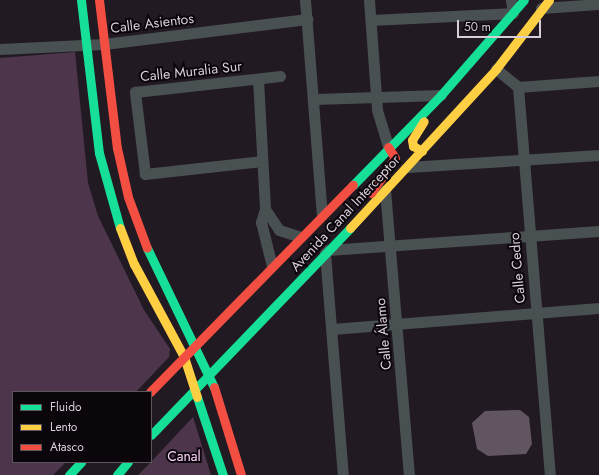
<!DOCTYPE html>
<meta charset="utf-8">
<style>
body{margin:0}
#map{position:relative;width:599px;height:475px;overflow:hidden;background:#221a22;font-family:Jost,sans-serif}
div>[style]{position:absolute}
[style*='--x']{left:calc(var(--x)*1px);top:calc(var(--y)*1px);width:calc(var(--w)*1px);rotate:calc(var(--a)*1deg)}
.green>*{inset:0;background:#4d364c}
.building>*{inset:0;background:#615561}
.street>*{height:11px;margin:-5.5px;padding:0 5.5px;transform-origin:5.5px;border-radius:5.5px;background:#495052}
.fast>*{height:9px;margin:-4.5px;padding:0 4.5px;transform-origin:4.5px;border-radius:4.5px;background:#16e098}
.slow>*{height:9px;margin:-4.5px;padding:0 4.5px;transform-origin:4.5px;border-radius:4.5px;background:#ffcf43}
.jam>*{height:9px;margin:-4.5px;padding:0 4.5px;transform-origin:4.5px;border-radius:4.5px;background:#f24e42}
span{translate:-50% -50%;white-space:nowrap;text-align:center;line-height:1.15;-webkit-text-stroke:4px #0b060b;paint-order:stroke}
.street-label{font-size:14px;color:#d8ced8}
.park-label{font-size:14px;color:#fdd5fb}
.legend{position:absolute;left:12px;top:391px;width:140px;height:72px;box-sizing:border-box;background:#0b060b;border:1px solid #5d565d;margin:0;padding:5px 7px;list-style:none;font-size:12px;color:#d8ced8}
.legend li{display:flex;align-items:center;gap:8px;height:20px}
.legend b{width:20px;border:1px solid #5d565d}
.scale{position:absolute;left:457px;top:20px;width:84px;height:18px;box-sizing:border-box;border:2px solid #d8ced8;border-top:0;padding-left:5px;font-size:12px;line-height:14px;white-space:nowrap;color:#d8ced8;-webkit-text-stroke:3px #0b060b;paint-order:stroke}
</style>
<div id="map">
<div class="green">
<div style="clip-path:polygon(75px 52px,88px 183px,98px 216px,144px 310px,170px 349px,169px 357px,136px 392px,13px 392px,13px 462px,66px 462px,53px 475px,0 475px,0 58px)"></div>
<div style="clip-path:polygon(193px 417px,211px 475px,138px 475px,151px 462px)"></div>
</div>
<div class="building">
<div style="clip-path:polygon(520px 410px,529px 417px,532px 444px,526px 454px,488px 456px,477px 449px,472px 423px,485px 411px)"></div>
</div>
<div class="street">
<div style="--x:305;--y:0;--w:215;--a:85.5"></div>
<div style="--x:369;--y:0;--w:110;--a:85.8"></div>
<div style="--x:377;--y:110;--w:39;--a:73"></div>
<div style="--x:541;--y:8;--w:58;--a:-3.9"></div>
<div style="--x:371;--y:20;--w:142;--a:-2.8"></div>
<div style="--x:513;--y:13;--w:13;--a:-99"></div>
<div style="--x:0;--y:49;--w:104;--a:-2.8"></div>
<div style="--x:104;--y:44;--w:205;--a:-7"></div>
<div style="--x:496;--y:69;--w:28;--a:39"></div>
<div style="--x:518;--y:87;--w:389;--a:85.3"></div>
<div style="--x:258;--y:79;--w:130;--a:86.9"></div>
<div style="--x:265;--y:209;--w:14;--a:107"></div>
<div style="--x:261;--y:222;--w:45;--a:76"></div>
<div style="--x:518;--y:87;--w:81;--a:-4.2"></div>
<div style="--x:314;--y:99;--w:127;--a:-1.8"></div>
<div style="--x:262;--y:161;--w:118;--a:173.7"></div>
<div style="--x:145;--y:174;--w:83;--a:-97"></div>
<div style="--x:135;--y:92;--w:146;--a:-6.3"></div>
<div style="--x:408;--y:167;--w:191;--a:-3.6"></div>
<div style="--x:385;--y:190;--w:286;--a:85.2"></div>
<div style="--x:265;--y:209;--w:25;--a:56"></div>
<div style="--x:279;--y:230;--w:22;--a:18"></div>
<div style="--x:328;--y:250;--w:272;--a:-4"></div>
<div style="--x:325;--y:253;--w:223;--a:85.4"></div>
<div style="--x:332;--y:329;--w:268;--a:-4.5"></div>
</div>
<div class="fast">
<div style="--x:81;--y:0;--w:154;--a:83.3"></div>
<div style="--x:99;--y:153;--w:78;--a:74.4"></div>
<div style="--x:353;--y:185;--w:126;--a:-45.6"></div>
<div style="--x:441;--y:95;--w:126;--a:-48.9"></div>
<div style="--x:147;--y:248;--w:154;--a:64.3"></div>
<div style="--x:197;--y:397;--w:82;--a:71.6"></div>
<div style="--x:151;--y:435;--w:287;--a:-46.1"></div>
<div style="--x:69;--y:475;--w:18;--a:-47"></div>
<div style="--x:117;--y:475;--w:17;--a:-50"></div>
</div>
<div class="slow">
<div style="--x:422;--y:151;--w:10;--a:-151"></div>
<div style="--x:413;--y:146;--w:6;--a:-99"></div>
<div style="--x:412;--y:140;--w:22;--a:-58"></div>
<div style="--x:120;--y:228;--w:39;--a:69"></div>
<div style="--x:134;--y:264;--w:106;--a:61.7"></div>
<div style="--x:184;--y:357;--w:42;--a:72"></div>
<div style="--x:350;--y:228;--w:216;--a:-47.4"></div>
<div style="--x:496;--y:69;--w:87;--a:-52.5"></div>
</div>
<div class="jam">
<div style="--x:99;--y:0;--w:149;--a:83.1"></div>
<div style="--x:117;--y:148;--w:50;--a:77.3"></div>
<div style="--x:128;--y:197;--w:54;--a:69.6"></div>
<div style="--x:371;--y:193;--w:42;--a:-55.6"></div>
<div style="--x:395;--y:158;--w:13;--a:-122"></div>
<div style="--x:214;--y:387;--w:92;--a:72.9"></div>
<div style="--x:150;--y:392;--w:290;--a:-45.6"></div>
</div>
<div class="street-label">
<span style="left:152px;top:23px;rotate:-7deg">Calle Asientos</span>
<span style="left:191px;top:71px;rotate:-6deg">Calle Muralia Sur</span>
<span style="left:345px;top:213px;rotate:-47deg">Avenida Canal Interceptor</span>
<span style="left:517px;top:268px;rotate:-95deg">Calle Cedro</span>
<span style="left:383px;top:334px;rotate:-95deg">Calle Álamo</span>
</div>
<div class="park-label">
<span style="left:184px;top:456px">Canal</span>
</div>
<ul class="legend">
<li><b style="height:5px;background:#16e098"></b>Fluido</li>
<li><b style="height:5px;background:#ffcf43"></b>Lento</li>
<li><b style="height:5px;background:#f24e42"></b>Atasco</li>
</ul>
<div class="scale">50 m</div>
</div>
